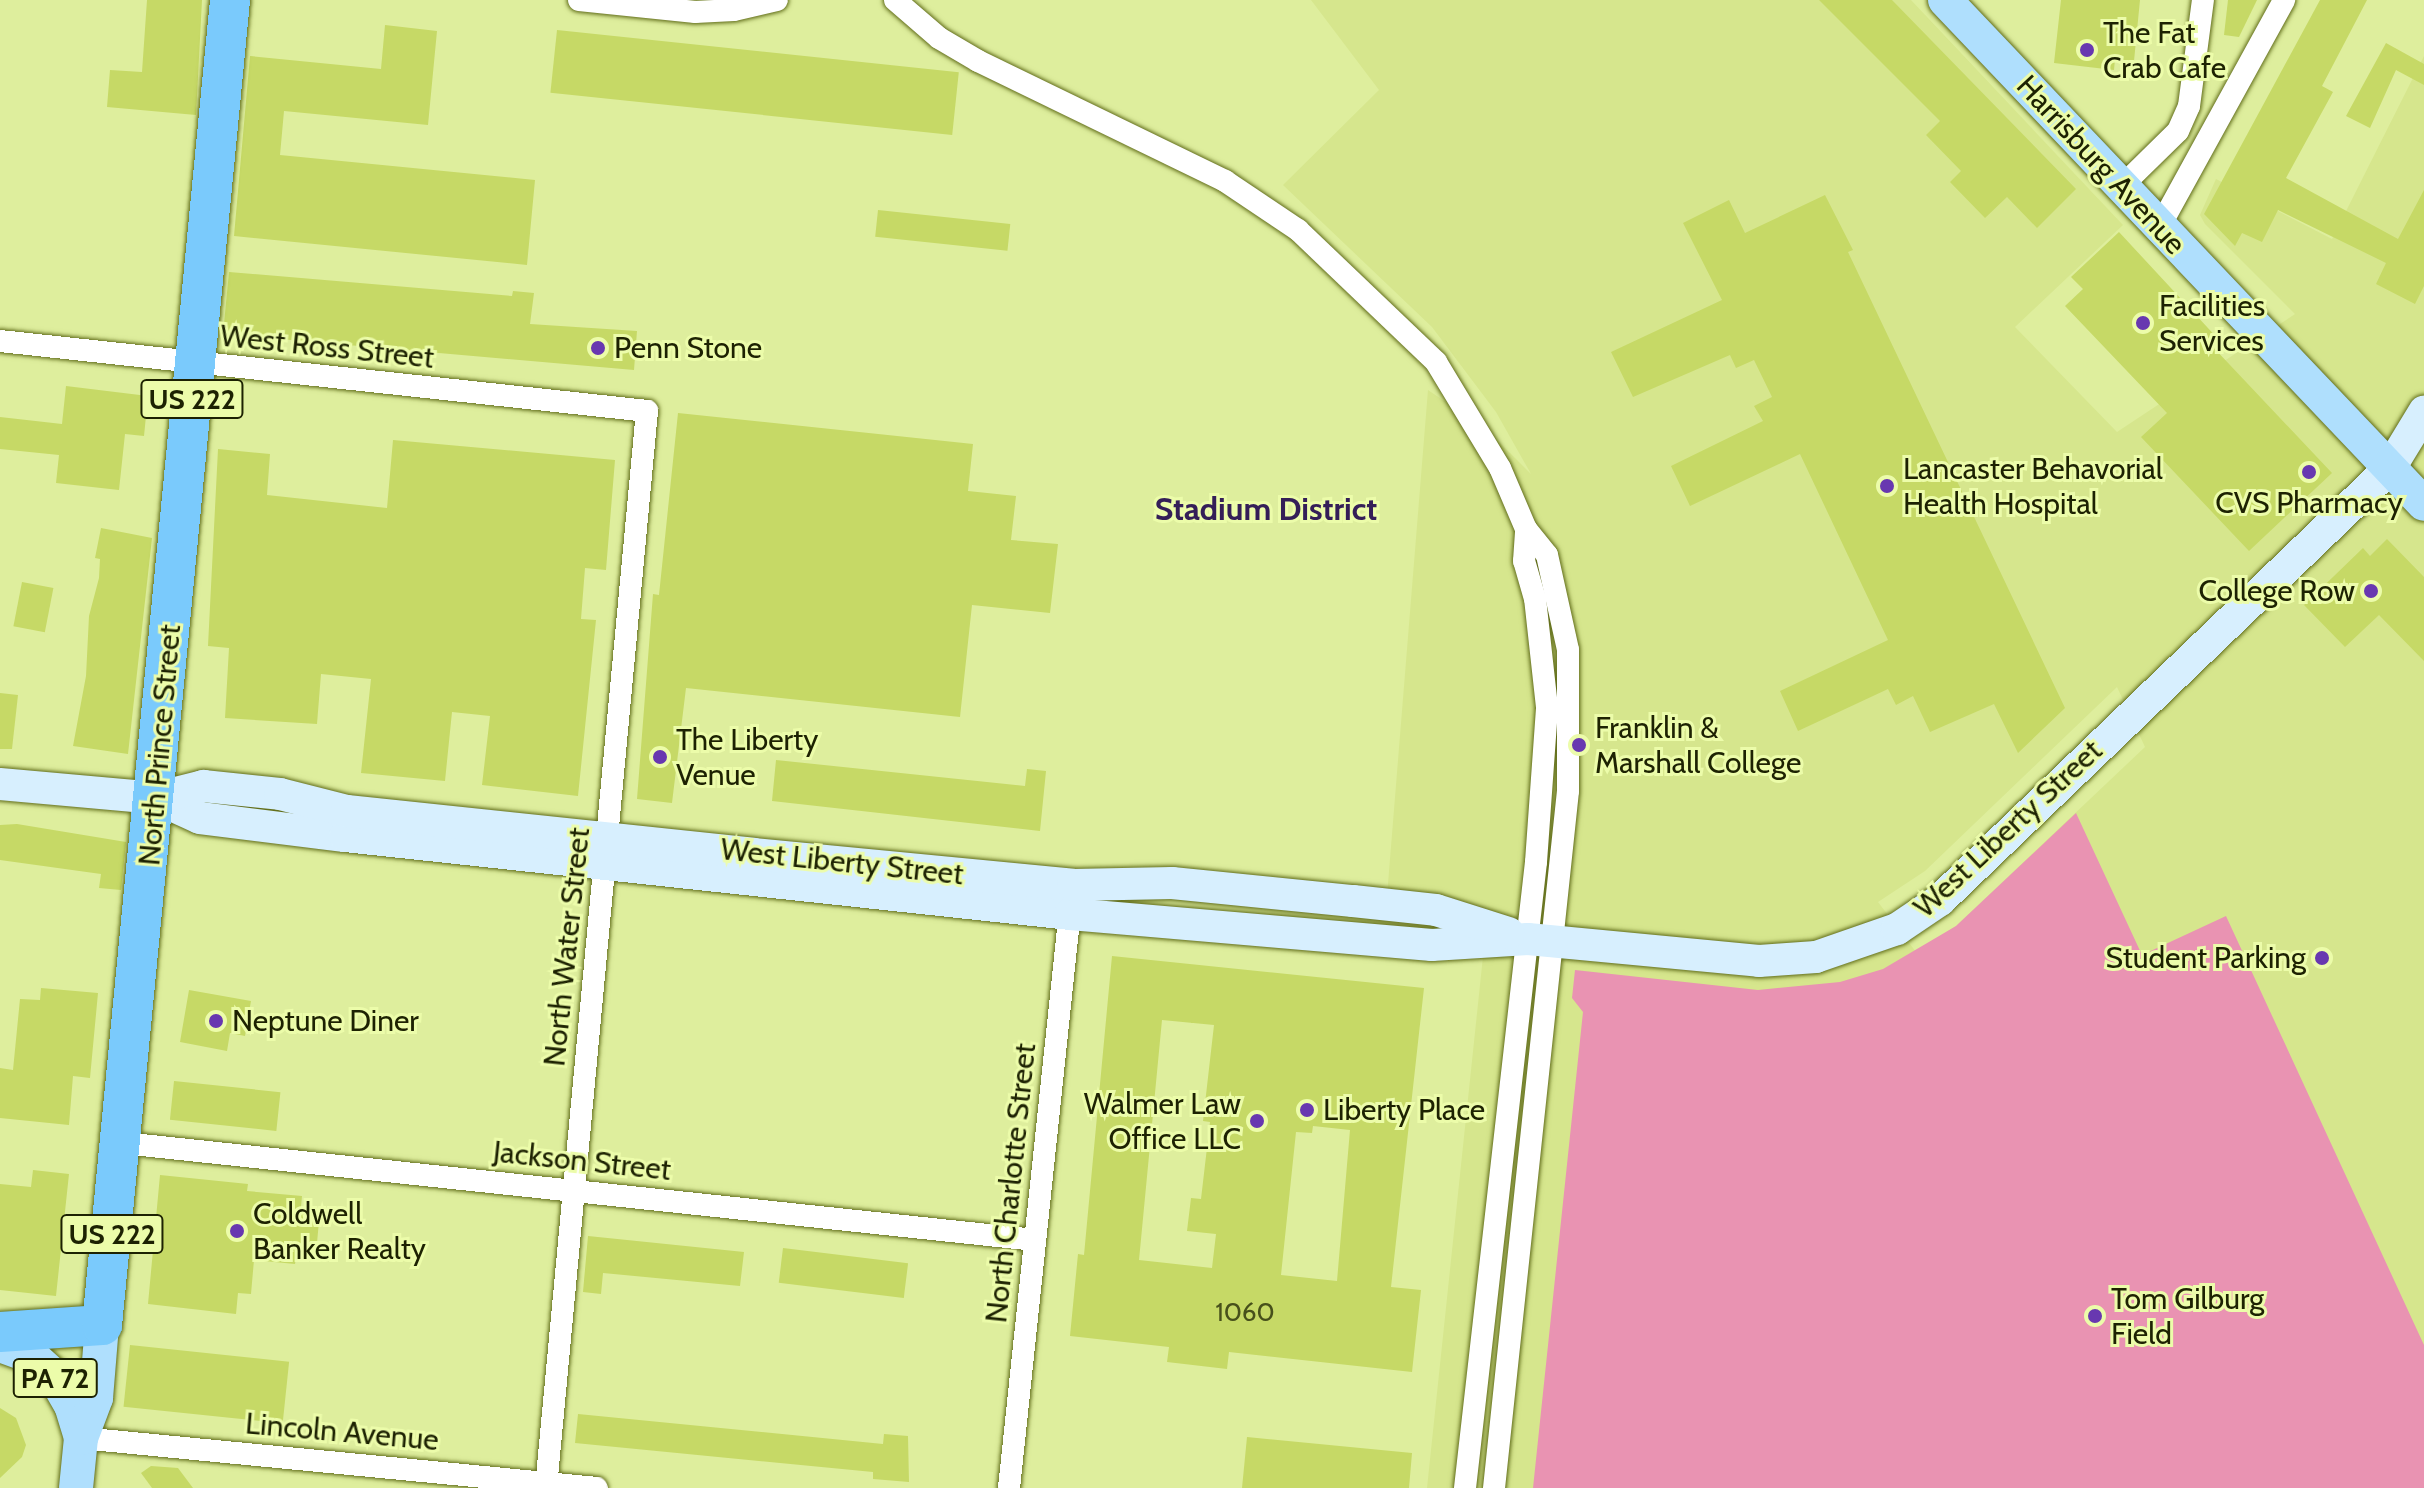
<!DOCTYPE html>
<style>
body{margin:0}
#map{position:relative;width:2424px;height:1488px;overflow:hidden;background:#deee9d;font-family:Cabin,sans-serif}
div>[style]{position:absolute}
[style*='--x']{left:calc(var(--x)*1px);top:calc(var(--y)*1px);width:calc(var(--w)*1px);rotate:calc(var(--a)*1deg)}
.built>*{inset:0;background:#d6e68d}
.green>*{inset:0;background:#e993b2}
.building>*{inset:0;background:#c6d966;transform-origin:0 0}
.roads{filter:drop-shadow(0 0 2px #616d1a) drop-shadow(0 0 2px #616d1a)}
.street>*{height:22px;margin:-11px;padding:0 11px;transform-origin:11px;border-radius:11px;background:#fff}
.secondary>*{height:32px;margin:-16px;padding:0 16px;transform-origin:16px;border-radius:16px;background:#d7effe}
.primary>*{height:34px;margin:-17px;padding:0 17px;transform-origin:17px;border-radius:17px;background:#afdffd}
.highway>*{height:40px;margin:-20px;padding:0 20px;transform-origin:20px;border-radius:20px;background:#7acafc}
.dots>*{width:22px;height:22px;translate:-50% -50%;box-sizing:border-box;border:4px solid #ecfcaa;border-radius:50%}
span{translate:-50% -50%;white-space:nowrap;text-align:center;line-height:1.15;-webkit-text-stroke:6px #ecfcaa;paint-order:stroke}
.number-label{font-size:26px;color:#47501b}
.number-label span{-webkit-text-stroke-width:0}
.shield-label span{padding:2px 6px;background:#ecfcaa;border:2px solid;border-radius:6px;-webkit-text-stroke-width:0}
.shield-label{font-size:28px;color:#1d2202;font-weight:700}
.poi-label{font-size:30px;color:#1d2202}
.left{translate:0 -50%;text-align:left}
.right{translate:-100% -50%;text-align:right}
.street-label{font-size:30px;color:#1d2202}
.neighbourhood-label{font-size:32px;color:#341e58;font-weight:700}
</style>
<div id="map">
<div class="built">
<div style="clip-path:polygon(evenodd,1311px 0,1911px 0,2123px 225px,2015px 327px,2117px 432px,2295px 314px,2205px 224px,2200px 215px,2216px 179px,2332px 239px,2424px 56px,2424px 1488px,1427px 1488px,1488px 909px,1387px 896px,1428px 390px,1488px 431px,1531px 474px,1496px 412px,1432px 327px,1283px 185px,1379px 90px,1311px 0,2117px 687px,2145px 747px,1956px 926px,1916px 952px,1878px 902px,1925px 871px,2117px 687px)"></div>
</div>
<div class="green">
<div style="clip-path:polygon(2076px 813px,2142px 955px,2226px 916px,2424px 1345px,2424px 1488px,1533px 1488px,1583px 1012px,1572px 998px,1575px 970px,1758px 990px,1840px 982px,1883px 969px,1956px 926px)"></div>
</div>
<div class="building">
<div style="clip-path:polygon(147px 0,202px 0,196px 115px,107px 107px,110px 70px,142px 72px)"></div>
<div style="clip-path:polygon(1819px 0,1892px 0,2076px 189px,2037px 228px,2007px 197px,1985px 218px,1950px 182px,1961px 171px,1926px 135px,1940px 121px)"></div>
<div style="clip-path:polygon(2061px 0,2140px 0,2134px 61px,2115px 59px,2114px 70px,2054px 63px)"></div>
<div style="clip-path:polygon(2228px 0,2257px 0,2239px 37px,2224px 35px)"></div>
<div style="clip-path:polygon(2320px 0,2367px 0,2322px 86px,2333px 92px,2286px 178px,2398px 239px,2424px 190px,2424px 286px,2415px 304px,2376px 284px,2386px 263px,2278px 210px,2262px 242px,2242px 233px,2235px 246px,2204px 214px)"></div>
<div style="clip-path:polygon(385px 25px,437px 31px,428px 125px,284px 111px,280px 155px,535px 180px,527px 265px,234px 236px,250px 56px,381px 69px)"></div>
<div style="left:557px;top:30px;width:404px;height:63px;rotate:6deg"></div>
<div style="clip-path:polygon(2386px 43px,2424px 64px,2424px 85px,2396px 70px,2370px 128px,2346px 116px)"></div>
<div style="clip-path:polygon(1825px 195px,1853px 250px,1848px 252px,2065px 708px,2018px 753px,1994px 704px,1930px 732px,1913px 696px,1896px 705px,1888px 689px,1798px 731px,1780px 691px,1888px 640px,1800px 454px,1690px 506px,1671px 466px,1763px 421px,1754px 406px,1772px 397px,1754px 360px,1736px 368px,1730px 355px,1633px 397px,1611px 352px,1722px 300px,1683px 223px,1729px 200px,1745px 233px)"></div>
<div style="left:878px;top:210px;width:133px;height:27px;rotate:6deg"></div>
<div style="clip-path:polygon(2119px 232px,2220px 341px,2213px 347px,2332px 473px,2249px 551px,2141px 437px,2167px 413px,2065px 306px,2083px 289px,2071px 277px)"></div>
<div style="clip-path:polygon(229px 272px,512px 296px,513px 291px,534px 293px,530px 324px,637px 331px,634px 370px,223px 334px)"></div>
<div style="clip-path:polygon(66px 386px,148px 396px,144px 436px,125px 434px,119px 490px,56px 483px,59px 455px,0 449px,0 417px,62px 424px)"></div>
<div style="clip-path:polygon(678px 413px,973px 444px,968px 491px,1016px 496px,1011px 540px,1058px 544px,1050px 613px,972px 605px,960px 717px,686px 688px,672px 803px,637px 799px,653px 594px,659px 595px)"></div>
<div style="clip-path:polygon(393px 440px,615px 460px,606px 570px,585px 568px,581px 619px,596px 620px,578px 796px,482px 785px,490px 716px,452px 712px,445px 781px,361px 773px,371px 679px,321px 674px,317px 724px,225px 718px,229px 648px,208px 646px,218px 449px,270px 454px,267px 495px,387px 508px)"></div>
<div style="clip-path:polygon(101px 528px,152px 538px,128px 754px,73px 746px,86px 676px,89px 616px,99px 578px,100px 559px,95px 558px)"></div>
<div style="clip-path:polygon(2387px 539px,2424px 577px,2424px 661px,2379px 615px,2345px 647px,2304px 605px,2363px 548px,2370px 556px)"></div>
<div style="left:22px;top:582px;width:32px;height:45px;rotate:11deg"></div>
<div style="clip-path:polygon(0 693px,18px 695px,12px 749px,0 749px)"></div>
<div style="clip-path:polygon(776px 760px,1025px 786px,1027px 769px,1046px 771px,1040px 831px,772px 801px)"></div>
<div style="clip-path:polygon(17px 824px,126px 842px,121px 890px,99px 888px,101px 874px,0 860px,0 825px)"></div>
<div style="clip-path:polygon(evenodd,1112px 956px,1424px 988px,1391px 1287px,1421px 1290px,1412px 1372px,1229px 1352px,1227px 1369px,1167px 1362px,1169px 1347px,1070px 1336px,1078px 1254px,1084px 1255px,1112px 956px,1162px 1020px,1214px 1025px,1203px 1121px,1210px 1122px,1201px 1199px,1191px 1198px,1187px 1231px,1216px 1234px,1212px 1268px,1139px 1260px,1162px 1020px,1112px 956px,1313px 1126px,1350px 1130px,1337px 1281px,1281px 1275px,1296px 1132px,1312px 1133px,1313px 1126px)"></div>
<div style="clip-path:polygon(41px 988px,98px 993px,90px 1078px,73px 1076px,69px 1125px,0 1118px,0 1068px,13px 1070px,20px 999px,40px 1000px)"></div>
<div style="clip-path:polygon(189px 990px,251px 1001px,245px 1036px,230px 1033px,227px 1051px,180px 1042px)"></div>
<div style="left:174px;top:1081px;width:107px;height:39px;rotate:6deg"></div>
<div style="clip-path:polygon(33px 1170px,69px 1174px,56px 1296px,0 1290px,0 1184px,31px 1187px)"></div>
<div style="clip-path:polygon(160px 1175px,248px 1184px,247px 1191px,302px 1196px,301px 1207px,320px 1210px,316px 1254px,297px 1252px,295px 1264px,254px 1260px,251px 1294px,238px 1293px,236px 1314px,148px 1304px)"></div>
<div style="clip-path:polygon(588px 1236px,744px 1252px,740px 1286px,603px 1273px,601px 1294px,583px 1292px)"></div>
<div style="left:783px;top:1248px;width:126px;height:35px;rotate:7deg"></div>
<div style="left:130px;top:1345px;width:160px;height:62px;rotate:6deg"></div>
<div style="clip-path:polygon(0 1408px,16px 1418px,26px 1445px,22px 1457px,0 1478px)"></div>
<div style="clip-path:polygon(578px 1414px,883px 1444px,884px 1434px,908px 1436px,909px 1482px,873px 1479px,873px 1472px,575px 1443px)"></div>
<div style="clip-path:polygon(1247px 1437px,1412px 1453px,1409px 1488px,1242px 1488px)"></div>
<div style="clip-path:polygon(151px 1466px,178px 1468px,193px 1488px,152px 1488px,141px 1473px)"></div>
</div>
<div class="roads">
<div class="street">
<div style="--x:579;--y:0;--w:117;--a:5.9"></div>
<div style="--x:695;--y:12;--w:39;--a:-3"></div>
<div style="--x:734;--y:10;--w:44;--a:-13.1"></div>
<div style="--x:895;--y:0;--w:58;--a:40.8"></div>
<div style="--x:939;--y:38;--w:45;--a:30.5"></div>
<div style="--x:978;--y:61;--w:275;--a:25.9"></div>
<div style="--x:1225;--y:181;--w:88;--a:33.9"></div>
<div style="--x:1298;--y:230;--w:191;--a:43.7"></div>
<div style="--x:1436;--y:362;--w:124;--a:58.9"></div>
<div style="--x:1500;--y:468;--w:66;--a:66.9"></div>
<div style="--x:1526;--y:529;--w:33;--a:51"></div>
<div style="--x:1547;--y:555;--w:97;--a:77.5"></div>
<div style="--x:1568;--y:650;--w:141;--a:90"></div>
<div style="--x:1568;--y:791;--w:701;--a:96.06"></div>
<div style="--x:2122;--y:186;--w:78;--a:-44.5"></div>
<div style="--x:2178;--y:131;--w:27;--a:-66"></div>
<div style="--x:2189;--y:106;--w:107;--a:-82.5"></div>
<div style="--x:2160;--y:226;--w:258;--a:-61.2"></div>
<div style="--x:0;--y:341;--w:651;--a:6.17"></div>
<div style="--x:647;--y:411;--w:1082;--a:95.36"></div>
<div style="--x:123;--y:1143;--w:917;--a:6.07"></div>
<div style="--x:81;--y:1438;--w:518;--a:5.53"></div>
<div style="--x:1009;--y:1488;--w:590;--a:-83.97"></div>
<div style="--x:1465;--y:1488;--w:630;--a:-83.53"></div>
<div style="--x:1536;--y:862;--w:155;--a:-85.9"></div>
<div style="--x:1547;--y:707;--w:109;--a:-96.3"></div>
<div style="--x:1535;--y:599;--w:40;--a:-106"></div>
<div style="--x:1524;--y:561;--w:32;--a:-86"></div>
</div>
<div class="secondary">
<div style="--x:0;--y:784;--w:157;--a:5.1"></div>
<div style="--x:156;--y:798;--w:48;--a:24.4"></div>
<div style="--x:200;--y:818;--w:146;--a:7.1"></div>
<div style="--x:345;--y:836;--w:729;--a:6.14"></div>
<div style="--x:1070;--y:914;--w:363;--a:4.9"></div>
<div style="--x:1432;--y:945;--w:96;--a:-3.6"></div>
<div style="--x:1528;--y:939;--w:232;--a:5.4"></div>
<div style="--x:1759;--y:961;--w:57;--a:-4"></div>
<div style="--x:1816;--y:957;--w:86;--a:-19.1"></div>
<div style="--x:1897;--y:929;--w:52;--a:-34"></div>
<div style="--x:1940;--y:900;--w:624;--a:-43.83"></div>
<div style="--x:2390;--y:468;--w:66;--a:-58.7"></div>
<div style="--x:156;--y:798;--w:49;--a:-14.3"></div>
<div style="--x:203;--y:786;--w:77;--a:5.9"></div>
<div style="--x:280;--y:794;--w:69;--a:14.2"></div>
<div style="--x:347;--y:811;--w:408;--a:6"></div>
<div style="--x:753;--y:854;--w:321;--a:5.5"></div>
<div style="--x:1073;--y:885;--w:99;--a:-1.2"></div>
<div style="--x:1172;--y:883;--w:182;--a:5.7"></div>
<div style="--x:1353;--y:901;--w:83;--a:6.2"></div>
<div style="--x:1436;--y:910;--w:76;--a:17.7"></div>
</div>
<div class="primary">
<div style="--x:1945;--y:0;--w:695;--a:46.46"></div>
<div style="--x:0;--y:1345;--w:35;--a:20"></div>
<div style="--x:33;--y:1357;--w:28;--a:42"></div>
<div style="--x:54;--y:1376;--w:34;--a:60"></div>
<div style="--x:71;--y:1405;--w:34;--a:73"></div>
<div style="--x:76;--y:1488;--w:50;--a:-84.3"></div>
<div style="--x:81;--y:1438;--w:43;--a:-69.4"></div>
<div style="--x:96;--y:1398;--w:73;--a:-85.3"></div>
</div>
<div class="highway">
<div style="--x:0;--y:1332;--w:102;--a:-3.9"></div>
<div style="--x:102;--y:1325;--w:1331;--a:-84.48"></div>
</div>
</div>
<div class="dots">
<div style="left:2087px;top:50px;background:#6838b0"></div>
<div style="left:2143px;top:323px;background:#6838b0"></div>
<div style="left:598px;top:348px;background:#6838b0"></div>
<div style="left:2309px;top:472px;background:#6838b0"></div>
<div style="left:1887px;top:486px;background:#6838b0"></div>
<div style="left:2371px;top:591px;background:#6838b0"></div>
<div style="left:1579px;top:745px;background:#6838b0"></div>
<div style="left:660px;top:757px;background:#6838b0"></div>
<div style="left:2322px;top:958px;background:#6838b0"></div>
<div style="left:216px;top:1021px;background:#6838b0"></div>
<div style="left:1307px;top:1110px;background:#6838b0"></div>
<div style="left:1257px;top:1121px;background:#6838b0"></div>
<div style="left:237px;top:1231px;background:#6838b0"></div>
<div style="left:2095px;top:1316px;background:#6838b0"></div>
</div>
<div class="number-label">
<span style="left:1245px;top:1313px">1060</span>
</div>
<div class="shield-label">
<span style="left:192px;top:399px">US 222</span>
<span style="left:112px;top:1234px">US 222</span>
<span style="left:55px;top:1378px">PA 72</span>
</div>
<div class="poi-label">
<span class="left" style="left:2103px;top:50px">The Fat<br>Crab Cafe</span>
<span class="left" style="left:2159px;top:323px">Facilities<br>Services</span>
<span class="left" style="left:614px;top:348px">Penn Stone</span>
<span class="left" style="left:1903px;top:486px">Lancaster Behavorial<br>Health Hospital</span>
<span style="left:2309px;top:503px">CVS Pharmacy</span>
<span class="right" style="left:2355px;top:591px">College Row</span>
<span class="left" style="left:1595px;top:745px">Franklin &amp;<br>Marshall College</span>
<span class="left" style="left:676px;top:757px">The Liberty<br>Venue</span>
<span class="right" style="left:2306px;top:958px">Student Parking</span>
<span class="left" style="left:232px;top:1021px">Neptune Diner</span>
<span class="right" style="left:1241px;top:1121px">Walmer Law<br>Office LLC</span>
<span class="left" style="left:1323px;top:1110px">Liberty Place</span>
<span class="left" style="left:253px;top:1231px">Coldwell<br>Banker Realty</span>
<span class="left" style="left:2111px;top:1316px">Tom Gilburg<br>Field</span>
</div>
<div class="street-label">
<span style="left:2101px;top:165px;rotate:47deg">Harrisburg Avenue</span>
<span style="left:327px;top:347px;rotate:6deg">West Ross Street</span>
<span style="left:160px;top:745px;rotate:-85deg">North Prince Street</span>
<span style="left:2008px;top:829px;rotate:-43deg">West Liberty Street</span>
<span style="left:842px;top:862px;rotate:6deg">West Liberty Street</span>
<span style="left:567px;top:947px;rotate:-84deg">North Water Street</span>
<span style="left:582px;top:1161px;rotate:6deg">Jackson Street</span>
<span style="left:1011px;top:1183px;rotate:-84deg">North Charlotte Street</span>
<span style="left:342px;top:1432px;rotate:5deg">Lincoln Avenue</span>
</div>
<div class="neighbourhood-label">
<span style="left:1266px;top:509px">Stadium District</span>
</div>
</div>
